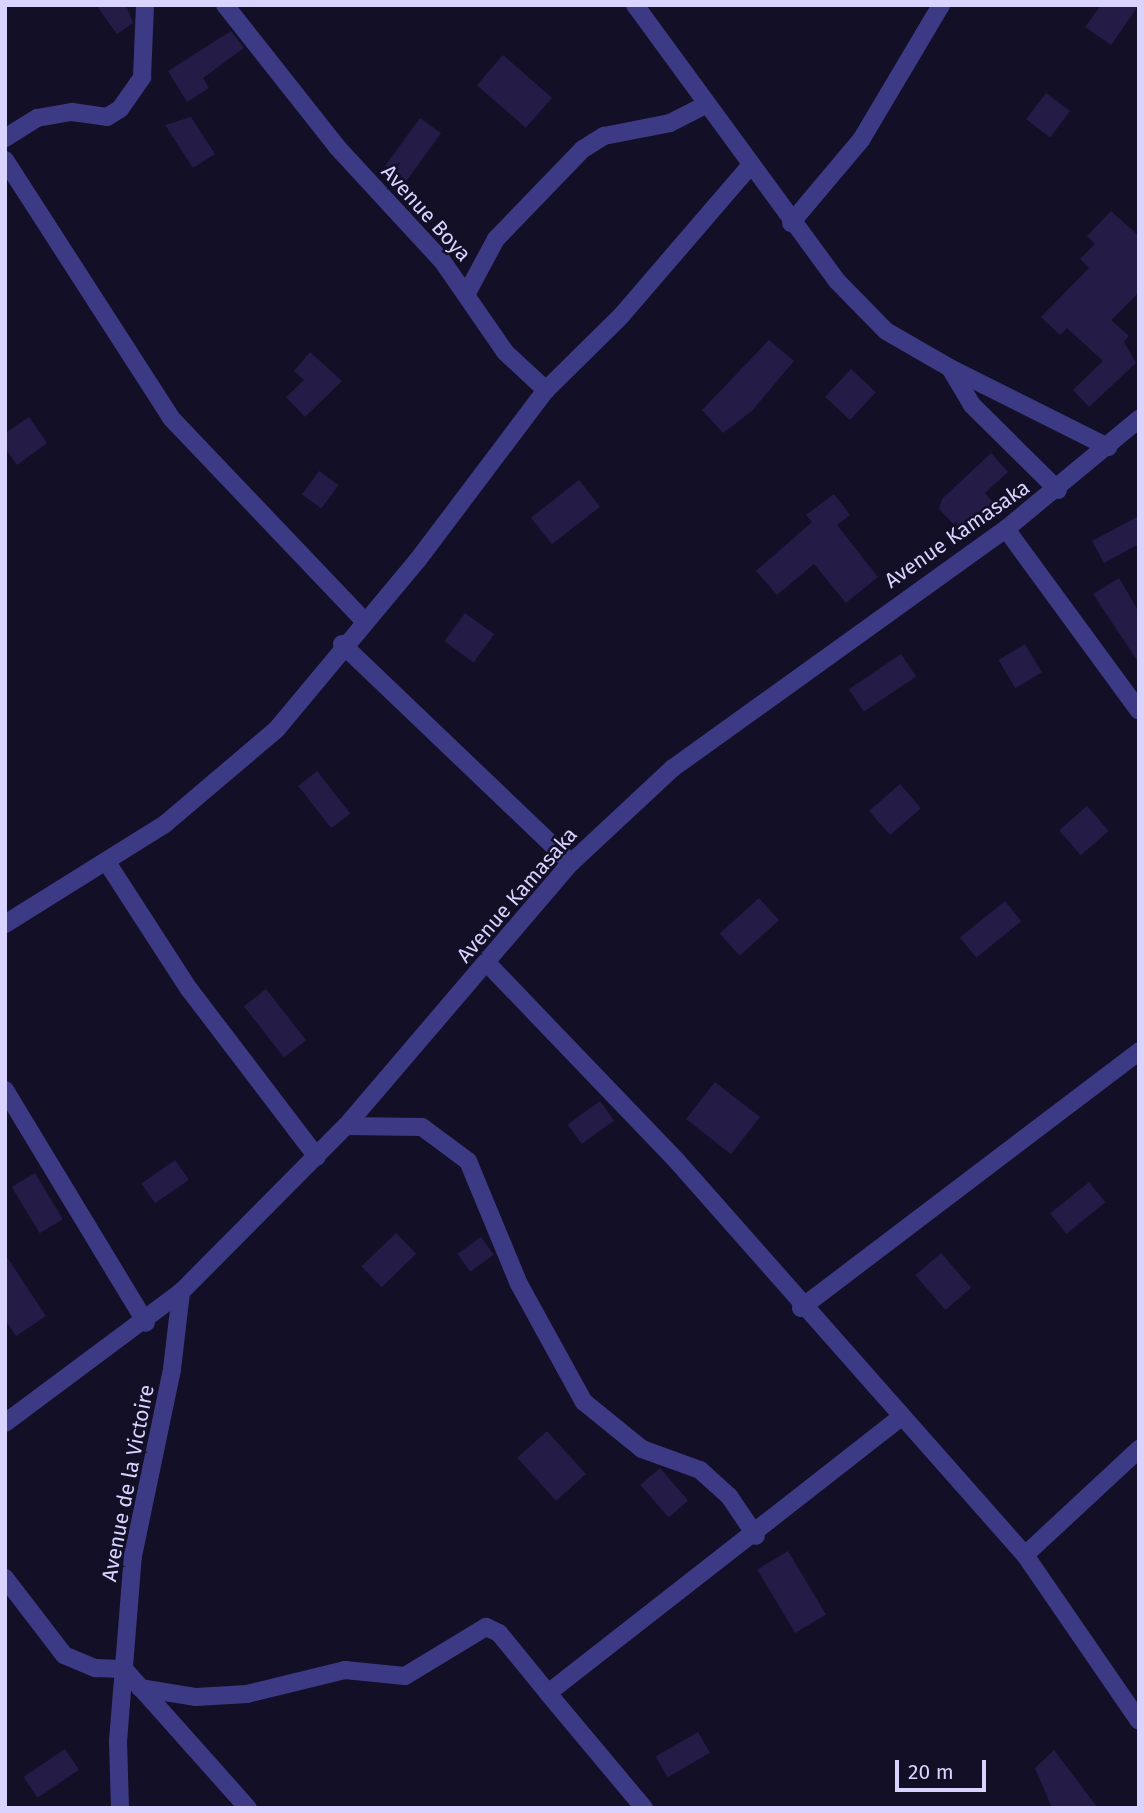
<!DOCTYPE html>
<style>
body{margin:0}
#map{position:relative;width:1144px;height:1813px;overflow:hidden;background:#130f26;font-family:"Fira Sans",sans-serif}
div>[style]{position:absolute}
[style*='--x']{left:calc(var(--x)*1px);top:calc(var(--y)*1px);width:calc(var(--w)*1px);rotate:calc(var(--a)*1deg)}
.building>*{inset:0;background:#241b47;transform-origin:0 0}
.minor>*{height:18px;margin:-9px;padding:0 9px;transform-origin:9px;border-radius:9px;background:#3d3a85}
.tertiary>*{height:18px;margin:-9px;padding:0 9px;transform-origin:9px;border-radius:9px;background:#3d3a85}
span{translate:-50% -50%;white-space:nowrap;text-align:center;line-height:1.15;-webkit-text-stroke:5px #130f26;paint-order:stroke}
.street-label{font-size:21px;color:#d9d4ff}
.frame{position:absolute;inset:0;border:7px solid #d9d4ff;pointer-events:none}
.scale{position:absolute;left:895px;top:1760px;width:91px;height:32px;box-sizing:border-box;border:4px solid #d9d4ff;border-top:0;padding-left:9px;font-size:21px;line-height:24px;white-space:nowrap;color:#d9d4ff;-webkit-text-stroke:5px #130f26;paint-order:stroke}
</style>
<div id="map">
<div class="building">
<div style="clip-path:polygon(96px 5px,126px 5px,133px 23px,117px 34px)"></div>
<div style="clip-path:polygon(1101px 5px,1139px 5px,1111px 45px,1085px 27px)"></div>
<div style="clip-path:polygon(231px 31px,244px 48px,203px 78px,209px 88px,187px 102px,168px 71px)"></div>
<div style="left:503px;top:55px;width:65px;height:40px;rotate:41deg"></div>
<div style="left:1046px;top:93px;width:30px;height:33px;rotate:37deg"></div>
<div style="clip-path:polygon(191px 117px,215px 154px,193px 168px,165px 125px)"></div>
<div style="left:420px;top:118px;width:26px;height:59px;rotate:36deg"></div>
<div style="clip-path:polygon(1111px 211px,1139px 236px,1139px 292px,1111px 320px,1129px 336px,1124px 342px,1136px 363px,1089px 407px,1073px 390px,1103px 361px,1067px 328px,1060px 335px,1041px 317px,1089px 268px,1080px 259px,1095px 244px,1087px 236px)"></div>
<div style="clip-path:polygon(769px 340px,794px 361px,752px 411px,723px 433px,702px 410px)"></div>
<div style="clip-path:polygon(310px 352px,342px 381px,305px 417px,286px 397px,304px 380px,294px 371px)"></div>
<div style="left:851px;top:369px;width:34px;height:38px;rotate:43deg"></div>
<div style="clip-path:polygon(29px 417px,47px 443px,17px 465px,5px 448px,5px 433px)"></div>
<div style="clip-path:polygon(991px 453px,1008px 472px,985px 493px,994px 503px,962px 533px,939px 509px,942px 499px)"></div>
<div style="left:319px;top:471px;width:24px;height:29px;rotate:36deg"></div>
<div style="left:579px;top:480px;width:34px;height:61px;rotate:52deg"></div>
<div style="clip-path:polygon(834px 494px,850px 515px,837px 525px,878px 577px,846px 603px,814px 564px,777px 595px,756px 571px,812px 522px,806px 515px)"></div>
<div style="clip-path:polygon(1139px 516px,1139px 544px,1104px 563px,1092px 541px)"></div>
<div style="clip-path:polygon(1119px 578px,1139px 612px,1139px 663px,1093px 594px)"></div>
<div style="left:465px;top:613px;width:36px;height:35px;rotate:36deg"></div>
<div style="left:1025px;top:644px;width:33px;height:31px;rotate:59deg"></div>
<div style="left:901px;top:654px;width:27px;height:63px;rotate:56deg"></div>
<div style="left:317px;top:771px;width:54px;height:24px;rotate:52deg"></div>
<div style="left:900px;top:784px;width:32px;height:41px;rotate:49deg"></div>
<div style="left:1087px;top:806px;width:33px;height:37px;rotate:49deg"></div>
<div style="left:759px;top:898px;width:30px;height:53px;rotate:48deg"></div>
<div style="left:1005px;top:901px;width:26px;height:58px;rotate:51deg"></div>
<div style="left:266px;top:989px;width:65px;height:28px;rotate:52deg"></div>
<div style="left:715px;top:1082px;width:57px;height:47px;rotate:38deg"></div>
<div style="left:600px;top:1101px;width:24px;height:40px;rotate:54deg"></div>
<div style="left:175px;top:1160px;width:24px;height:41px;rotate:55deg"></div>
<div style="left:35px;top:1173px;width:54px;height:27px;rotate:59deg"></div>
<div style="left:1089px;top:1182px;width:26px;height:50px;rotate:51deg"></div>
<div style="left:396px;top:1233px;width:29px;height:48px;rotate:46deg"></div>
<div style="left:481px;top:1237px;width:22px;height:29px;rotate:54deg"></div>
<div style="left:941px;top:1253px;width:46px;height:34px;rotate:49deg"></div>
<div style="clip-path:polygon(5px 1254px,46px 1316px,16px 1336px,5px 1320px)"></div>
<div style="left:547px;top:1431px;width:58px;height:40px;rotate:48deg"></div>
<div style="left:660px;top:1468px;width:43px;height:26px;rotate:49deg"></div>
<div style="left:788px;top:1551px;width:74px;height:36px;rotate:59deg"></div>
<div style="left:698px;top:1732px;width:24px;height:49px;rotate:60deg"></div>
<div style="left:65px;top:1749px;width:25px;height:50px;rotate:56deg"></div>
<div style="clip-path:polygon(1054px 1750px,1098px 1808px,1052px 1808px,1035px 1768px)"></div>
</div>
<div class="minor">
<div style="--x:225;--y:5;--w:181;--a:51.7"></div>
<div style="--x:337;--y:147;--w:156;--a:47.3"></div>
<div style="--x:443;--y:262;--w:109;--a:55.4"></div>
<div style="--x:505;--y:352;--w:56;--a:42.8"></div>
<div style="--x:635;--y:5;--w:342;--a:53.8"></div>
<div style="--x:837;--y:281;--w:70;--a:45.6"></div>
<div style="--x:886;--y:331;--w:74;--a:30"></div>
<div style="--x:950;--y:368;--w:43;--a:59.3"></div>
<div style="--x:972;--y:405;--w:121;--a:44.7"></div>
<div style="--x:5;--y:138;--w:38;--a:-32"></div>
<div style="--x:37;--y:118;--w:36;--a:-10"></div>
<div style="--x:72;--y:112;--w:35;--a:8"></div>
<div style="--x:107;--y:117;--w:15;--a:-32"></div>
<div style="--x:120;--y:109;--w:39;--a:-55"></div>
<div style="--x:142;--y:77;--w:72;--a:-87.6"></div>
<div style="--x:5;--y:160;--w:307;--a:57.2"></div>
<div style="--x:171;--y:418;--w:280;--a:46.4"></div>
<div style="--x:791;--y:223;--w:109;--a:-49.9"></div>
<div style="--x:861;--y:140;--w:157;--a:-59.3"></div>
<div style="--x:467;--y:293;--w:61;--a:-61.8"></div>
<div style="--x:496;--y:239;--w:125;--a:-46"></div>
<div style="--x:583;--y:149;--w:25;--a:-32"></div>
<div style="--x:604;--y:136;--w:67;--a:-11.1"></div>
<div style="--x:670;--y:123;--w:38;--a:-27"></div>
<div style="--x:950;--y:368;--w:177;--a:26.6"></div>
<div style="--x:1006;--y:529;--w:225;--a:53.8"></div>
<div style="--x:342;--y:644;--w:317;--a:43.7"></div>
<div style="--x:108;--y:864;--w:149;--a:57.1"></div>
<div style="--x:189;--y:989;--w:211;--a:52.7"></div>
<div style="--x:5;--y:924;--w:189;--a:-32"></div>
<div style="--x:165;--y:824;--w:145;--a:-40.3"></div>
<div style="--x:276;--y:730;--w:220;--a:-50.2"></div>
<div style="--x:417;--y:561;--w:214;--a:-53"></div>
<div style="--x:546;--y:390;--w:105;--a:-44.6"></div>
<div style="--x:621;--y:316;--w:198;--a:-49.3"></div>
<div style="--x:488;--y:964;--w:272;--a:46.2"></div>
<div style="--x:676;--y:1160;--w:527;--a:48.54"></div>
<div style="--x:1025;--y:1555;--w:201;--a:55.5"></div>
<div style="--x:5;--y:1090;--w:272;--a:58.8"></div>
<div style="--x:346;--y:1126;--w:76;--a:0.8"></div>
<div style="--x:422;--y:1127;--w:57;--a:36.5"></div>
<div style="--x:468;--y:1161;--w:133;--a:67.5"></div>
<div style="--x:519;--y:1284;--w:135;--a:61.2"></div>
<div style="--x:584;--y:1402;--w:75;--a:39"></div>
<div style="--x:642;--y:1449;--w:62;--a:19.9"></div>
<div style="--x:700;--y:1470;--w:39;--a:42"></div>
<div style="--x:729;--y:1496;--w:48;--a:56"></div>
<div style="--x:801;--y:1308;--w:425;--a:-37.2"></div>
<div style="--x:1025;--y:1555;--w:156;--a:-42.9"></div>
<div style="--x:5;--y:1578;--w:97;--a:52.5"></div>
<div style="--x:64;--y:1655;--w:34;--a:23"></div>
<div style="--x:95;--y:1668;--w:29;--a:2"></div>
<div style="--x:124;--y:1669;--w:186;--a:48.3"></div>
<div style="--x:140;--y:1688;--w:57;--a:9.1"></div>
<div style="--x:196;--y:1697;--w:51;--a:-3.4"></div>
<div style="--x:247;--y:1694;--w:101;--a:-13.8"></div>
<div style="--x:345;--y:1670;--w:60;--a:5.7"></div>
<div style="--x:405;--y:1676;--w:95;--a:-31.2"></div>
<div style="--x:486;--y:1627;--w:14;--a:25"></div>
<div style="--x:499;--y:1633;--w:77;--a:50.8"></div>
<div style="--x:120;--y:1808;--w:67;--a:-91.7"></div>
<div style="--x:118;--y:1741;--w:186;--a:-85.4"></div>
<div style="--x:133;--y:1556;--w:191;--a:-78.2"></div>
<div style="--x:172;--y:1369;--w:78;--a:-83.3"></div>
<div style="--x:644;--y:1808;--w:150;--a:-129.9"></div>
<div style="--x:548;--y:1693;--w:448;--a:-38"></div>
</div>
<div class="tertiary">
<div style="--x:5;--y:1423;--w:219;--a:-36.7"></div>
<div style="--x:181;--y:1292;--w:234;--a:-45.2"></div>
<div style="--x:346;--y:1126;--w:346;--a:-49.5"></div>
<div style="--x:571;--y:863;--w:139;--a:-43"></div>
<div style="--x:673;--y:768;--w:410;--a:-35.7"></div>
<div style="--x:1006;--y:529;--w:173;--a:-39.6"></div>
</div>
<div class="street-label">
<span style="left:426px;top:213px;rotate:48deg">Avenue Boya</span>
<span style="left:957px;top:534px;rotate:-35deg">Avenue Kamasaka</span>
<span style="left:517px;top:895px;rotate:-49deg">Avenue Kamasaka</span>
<span style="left:128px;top:1483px;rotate:-79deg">Avenue de la Victoire</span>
</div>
<div class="frame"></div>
<div class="scale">20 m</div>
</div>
